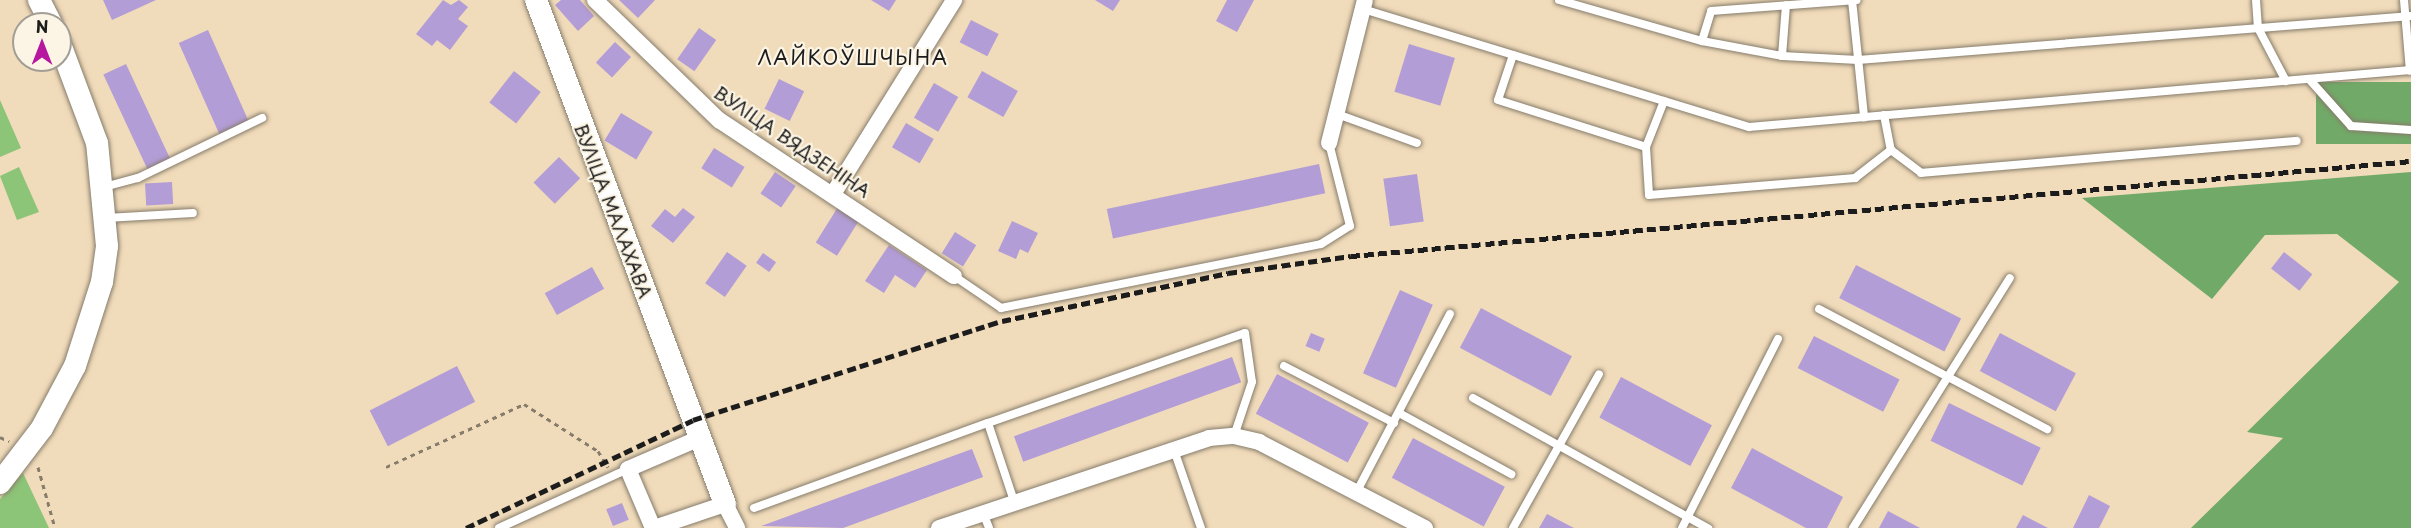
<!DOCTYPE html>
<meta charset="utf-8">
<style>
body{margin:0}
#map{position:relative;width:2411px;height:528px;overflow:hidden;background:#f0dbba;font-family:"Playpen Sans",sans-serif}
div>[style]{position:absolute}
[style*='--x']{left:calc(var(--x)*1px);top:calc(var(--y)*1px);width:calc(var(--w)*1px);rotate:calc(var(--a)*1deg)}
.green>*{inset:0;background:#8cc478}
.forest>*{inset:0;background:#71aa68;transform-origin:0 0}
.building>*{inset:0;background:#b39dd6;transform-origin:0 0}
.path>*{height:3px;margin-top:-1.5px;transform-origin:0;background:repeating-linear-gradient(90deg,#867c6b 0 4.5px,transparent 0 9px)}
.roads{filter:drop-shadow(0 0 2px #867c6b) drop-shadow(0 0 2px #867c6b)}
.lane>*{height:8px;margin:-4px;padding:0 4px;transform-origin:4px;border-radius:4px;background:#fff}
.street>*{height:16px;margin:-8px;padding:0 8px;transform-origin:8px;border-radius:8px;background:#fff}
.secondary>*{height:22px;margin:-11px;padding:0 11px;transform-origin:11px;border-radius:11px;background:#fff}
.rail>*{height:4.5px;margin-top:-2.25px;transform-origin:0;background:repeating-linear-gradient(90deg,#1c1c1c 0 9px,transparent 0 13.5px)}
span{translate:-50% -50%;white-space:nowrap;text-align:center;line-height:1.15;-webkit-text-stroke:4.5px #fcf5e5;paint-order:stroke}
.street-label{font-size:18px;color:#1c1c1c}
.neighbourhood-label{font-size:20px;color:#1c1c1c;letter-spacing:1.5px}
.north{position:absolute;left:12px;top:12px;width:60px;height:60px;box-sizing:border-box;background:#fcf5e5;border:2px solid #a29e95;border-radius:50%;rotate:0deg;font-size:16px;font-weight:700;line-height:24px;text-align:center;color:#1c1c1c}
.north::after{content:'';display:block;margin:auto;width:21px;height:27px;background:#b5179e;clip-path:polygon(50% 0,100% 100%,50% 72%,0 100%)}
</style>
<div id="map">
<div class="green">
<div style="clip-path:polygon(0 100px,21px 148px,0 157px)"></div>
<div style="clip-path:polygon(19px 167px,39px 212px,17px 220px,0 176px)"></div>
<div style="clip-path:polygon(23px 473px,49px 528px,0 528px,0 499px)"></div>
</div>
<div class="forest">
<div style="left:2411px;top:82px;width:62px;height:95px;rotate:90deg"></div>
<div style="clip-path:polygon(2411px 172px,2411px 528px,2191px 528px,2283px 438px,2247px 432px,2399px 282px,2337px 234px,2265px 235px,2212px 299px,2082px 198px)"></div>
</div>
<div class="building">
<div style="clip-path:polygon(103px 0,156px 0,112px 20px)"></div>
<div style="clip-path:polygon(443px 0,451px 5px,459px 0,468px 7px,458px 19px,468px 26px,450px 50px,437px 40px,432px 46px,416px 34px)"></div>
<div style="clip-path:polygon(561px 0,580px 0,594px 16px,578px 31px,555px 5px)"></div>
<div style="clip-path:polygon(619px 0,655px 0,638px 18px)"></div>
<div style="clip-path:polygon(871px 0,896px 0,889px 11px)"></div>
<div style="clip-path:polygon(1095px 0,1120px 0,1113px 11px)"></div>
<div style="clip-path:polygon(1227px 0,1254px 0,1237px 32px,1216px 21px)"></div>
<div style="left:971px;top:20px;width:31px;height:25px;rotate:27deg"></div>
<div style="left:699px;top:28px;width:21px;height:38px;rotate:35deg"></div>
<div style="left:208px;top:30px;width:100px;height:32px;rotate:66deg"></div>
<div style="left:615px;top:42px;width:22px;height:28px;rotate:43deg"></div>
<div style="left:1409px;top:44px;width:48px;height:50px;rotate:17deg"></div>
<div style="left:126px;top:64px;width:105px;height:25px;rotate:65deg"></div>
<div style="left:514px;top:71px;width:34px;height:40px;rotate:38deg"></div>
<div style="left:982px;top:71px;width:41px;height:30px;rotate:29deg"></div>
<div style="left:779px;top:79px;width:28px;height:33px;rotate:26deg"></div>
<div style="left:934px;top:83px;width:28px;height:40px;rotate:30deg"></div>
<div style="left:621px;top:113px;width:37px;height:32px;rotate:31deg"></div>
<div style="left:906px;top:123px;width:32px;height:28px;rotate:30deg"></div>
<div style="left:714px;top:148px;width:36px;height:24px;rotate:32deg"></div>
<div style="left:559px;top:157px;width:30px;height:36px;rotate:45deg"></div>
<div style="left:1319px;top:164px;width:30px;height:217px;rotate:78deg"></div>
<div style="left:775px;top:172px;width:25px;height:26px;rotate:34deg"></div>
<div style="left:1417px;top:174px;width:48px;height:34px;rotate:82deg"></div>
<div style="left:172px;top:182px;width:22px;height:27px;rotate:87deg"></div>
<div style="left:838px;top:207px;width:25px;height:42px;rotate:32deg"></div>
<div style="clip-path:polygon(683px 208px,695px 217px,673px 243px,651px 226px,665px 209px,675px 217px)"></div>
<div style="clip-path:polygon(1012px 221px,1038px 233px,1028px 253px,1020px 249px,1016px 259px,998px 251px)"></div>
<div style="left:955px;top:232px;width:25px;height:25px;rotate:32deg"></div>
<div style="clip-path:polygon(889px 245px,927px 270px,915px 288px,895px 275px,884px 293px,865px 281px)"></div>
<div style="left:727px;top:252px;width:24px;height:38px;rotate:35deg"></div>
<div style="left:2284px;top:252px;width:36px;height:21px;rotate:38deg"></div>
<div style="left:763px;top:253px;width:16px;height:12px;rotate:35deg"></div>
<div style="left:1856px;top:265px;width:118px;height:37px;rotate:27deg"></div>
<div style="left:592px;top:267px;width:25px;height:54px;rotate:61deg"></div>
<div style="left:1400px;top:290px;width:36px;height:91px;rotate:24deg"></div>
<div style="left:1481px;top:308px;width:103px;height:45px;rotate:28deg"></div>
<div style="left:1311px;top:333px;width:15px;height:14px;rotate:23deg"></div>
<div style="left:2000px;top:333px;width:86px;height:43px;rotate:28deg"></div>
<div style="left:1814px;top:336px;width:96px;height:36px;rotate:27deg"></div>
<div style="left:1232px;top:357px;width:27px;height:232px;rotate:70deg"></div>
<div style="left:457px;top:366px;width:40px;height:98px;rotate:63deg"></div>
<div style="left:1277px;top:374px;width:104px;height:45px;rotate:28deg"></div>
<div style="left:1621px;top:377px;width:103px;height:46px;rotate:28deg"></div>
<div style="left:1949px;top:403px;width:102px;height:42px;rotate:26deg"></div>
<div style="left:1413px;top:438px;width:104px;height:45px;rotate:28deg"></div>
<div style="clip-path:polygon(1752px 448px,1843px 497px,1827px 528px,1806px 528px,1731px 488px)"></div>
<div style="clip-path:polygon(972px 449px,983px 477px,843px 528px,761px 526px)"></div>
<div style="clip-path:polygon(2089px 495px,2110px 506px,2099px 528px,2073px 528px)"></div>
<div style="left:622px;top:503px;width:18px;height:17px;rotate:68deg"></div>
<div style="clip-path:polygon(1888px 511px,1920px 528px,1879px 528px)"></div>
<div style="clip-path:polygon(1547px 514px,1574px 528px,1539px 528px)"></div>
<div style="clip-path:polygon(2023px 515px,2048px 528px,2016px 528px)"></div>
</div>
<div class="path">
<div style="--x:0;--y:437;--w:10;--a:24"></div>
<div style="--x:38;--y:467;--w:63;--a:74.4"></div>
<div style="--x:386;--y:467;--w:152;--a:-24.5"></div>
<div style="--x:524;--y:404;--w:88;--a:32.4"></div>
<div style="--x:598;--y:451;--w:19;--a:58"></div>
</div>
<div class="roads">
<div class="lane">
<div style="--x:1559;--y:0;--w:149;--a:16"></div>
<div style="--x:1702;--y:41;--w:81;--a:10.6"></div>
<div style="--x:1782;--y:56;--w:76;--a:3"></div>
<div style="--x:1858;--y:60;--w:555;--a:-4.55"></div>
<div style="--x:1852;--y:0;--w:118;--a:84.1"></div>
<div style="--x:2256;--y:0;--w:28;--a:86"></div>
<div style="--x:2258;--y:28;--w:60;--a:62.2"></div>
<div style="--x:2404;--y:0;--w:71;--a:85.2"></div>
<div style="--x:1363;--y:9;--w:404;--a:17"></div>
<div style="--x:1749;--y:127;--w:664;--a:-4.92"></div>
<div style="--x:1702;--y:41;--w:31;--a:-73"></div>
<div style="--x:1711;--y:11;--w:146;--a:-4.3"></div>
<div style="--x:1513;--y:55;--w:47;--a:108.4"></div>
<div style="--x:1498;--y:100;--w:155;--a:17.6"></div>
<div style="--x:1782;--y:56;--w:51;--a:-85.5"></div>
<div style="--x:2309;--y:79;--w:63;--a:48.2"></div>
<div style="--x:2351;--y:126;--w:60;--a:3.8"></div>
<div style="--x:1664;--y:101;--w:49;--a:111.4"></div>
<div style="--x:1646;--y:147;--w:48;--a:86.4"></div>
<div style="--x:1649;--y:195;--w:207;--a:-4.7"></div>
<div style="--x:1855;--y:178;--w:46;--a:-37.9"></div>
<div style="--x:1337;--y:114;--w:85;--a:19.9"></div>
<div style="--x:1884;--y:115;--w:36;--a:79"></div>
<div style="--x:1891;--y:150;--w:38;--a:37"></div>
<div style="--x:1921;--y:173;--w:377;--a:-4.9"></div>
<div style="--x:104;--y:187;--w:35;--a:-15"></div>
<div style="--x:138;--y:178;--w:138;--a:-25.8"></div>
<div style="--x:106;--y:218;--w:87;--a:-3.3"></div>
<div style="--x:954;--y:276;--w:57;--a:34.2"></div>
<div style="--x:1001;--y:308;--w:326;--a:-11.3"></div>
<div style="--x:1321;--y:244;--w:34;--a:-32"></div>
<div style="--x:1350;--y:226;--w:86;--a:-104.2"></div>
<div style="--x:1819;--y:309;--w:258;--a:27.8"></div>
<div style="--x:1284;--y:366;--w:124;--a:27.4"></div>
<div style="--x:1473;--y:398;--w:269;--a:29"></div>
<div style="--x:1399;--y:413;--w:128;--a:28.6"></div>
<div style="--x:988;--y:423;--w:272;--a:-19.3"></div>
<div style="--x:1245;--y:333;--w:49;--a:81.9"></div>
<div style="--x:1252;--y:382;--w:57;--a:108.4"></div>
<div style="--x:1174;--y:450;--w:83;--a:70.9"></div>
<div style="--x:1357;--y:491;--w:200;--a:-62.3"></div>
<div style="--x:754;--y:508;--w:249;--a:-20"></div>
<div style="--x:988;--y:423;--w:82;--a:71.6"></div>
<div style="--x:983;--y:513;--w:16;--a:68"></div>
<div style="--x:499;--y:528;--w:142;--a:-24.6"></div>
<div style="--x:1513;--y:528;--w:176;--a:-60.8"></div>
<div style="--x:1682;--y:528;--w:212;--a:-63.1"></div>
<div style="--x:1853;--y:528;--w:295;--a:-57.9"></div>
</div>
<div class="street">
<div style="--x:595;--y:0;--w:173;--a:44.1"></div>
<div style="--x:719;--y:120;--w:282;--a:33.6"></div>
<div style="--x:1329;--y:143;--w:147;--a:-75.9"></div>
<div style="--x:833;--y:194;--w:229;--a:-58"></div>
<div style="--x:653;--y:528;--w:64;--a:-113"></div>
<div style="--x:628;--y:469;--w:78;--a:-23.3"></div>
<div style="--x:654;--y:528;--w:75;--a:-18.7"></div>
<div style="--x:725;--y:504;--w:27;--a:63"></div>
<div style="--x:939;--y:528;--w:285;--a:-18.4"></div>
<div style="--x:1209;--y:438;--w:25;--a:-5"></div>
<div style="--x:1234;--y:436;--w:26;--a:13"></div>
<div style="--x:1259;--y:442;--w:187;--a:27.4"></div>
</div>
<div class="secondary">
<div style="--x:39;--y:0;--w:27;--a:63"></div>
<div style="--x:536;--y:0;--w:538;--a:69.44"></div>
<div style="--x:0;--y:483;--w:69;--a:-52.6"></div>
<div style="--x:42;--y:428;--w:70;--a:-62"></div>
<div style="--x:75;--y:366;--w:88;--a:-72.2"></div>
<div style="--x:102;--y:282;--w:36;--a:-82"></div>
<div style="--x:107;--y:246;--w:103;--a:-95.5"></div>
<div style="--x:97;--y:143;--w:106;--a:-110.5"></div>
</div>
</div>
<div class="rail">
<div style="--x:466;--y:528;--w:251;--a:-25.4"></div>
<div style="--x:693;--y:420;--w:324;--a:-17.8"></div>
<div style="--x:1002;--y:321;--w:231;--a:-12"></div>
<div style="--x:1228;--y:273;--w:124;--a:-7.9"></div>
<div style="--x:1351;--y:256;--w:1064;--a:-5.12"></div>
</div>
<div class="street-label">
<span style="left:792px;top:142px;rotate:34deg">ВУЛІЦА ВЯДЗЕНІНА</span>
<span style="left:613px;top:211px;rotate:69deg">ВУЛІЦА МАЛАХАВА</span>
</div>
<div class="neighbourhood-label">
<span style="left:853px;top:57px">ЛАЙКОЎШЧЫНА</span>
</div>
<div class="north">N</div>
</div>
